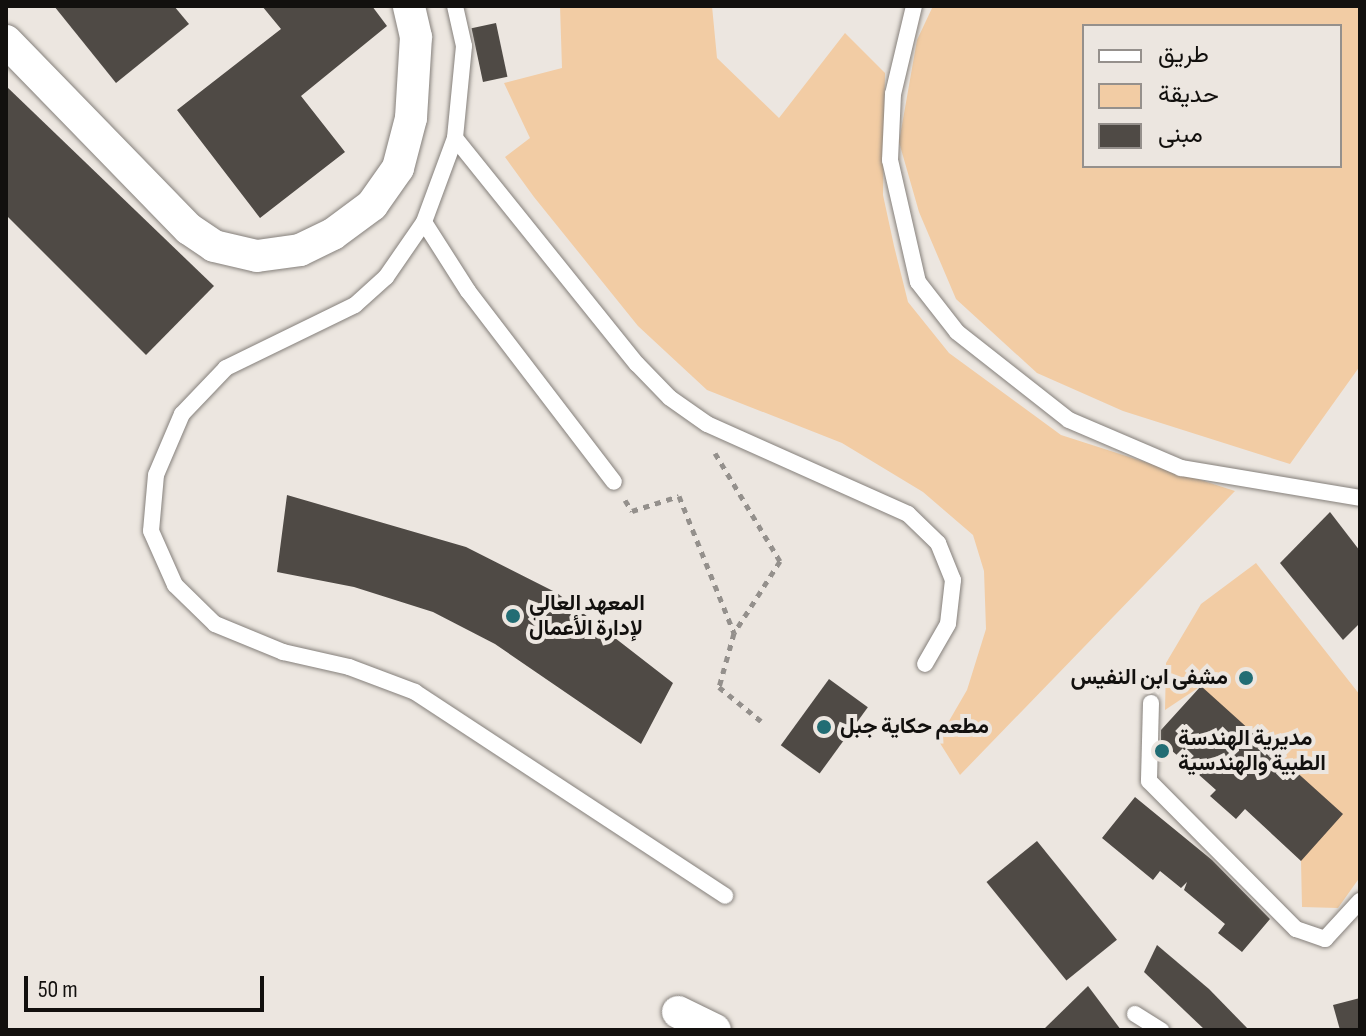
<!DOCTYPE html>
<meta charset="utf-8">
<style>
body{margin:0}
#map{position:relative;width:1366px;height:1036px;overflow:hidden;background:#ece6e0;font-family:"Sofia Sans Condensed",Vazirmatn,sans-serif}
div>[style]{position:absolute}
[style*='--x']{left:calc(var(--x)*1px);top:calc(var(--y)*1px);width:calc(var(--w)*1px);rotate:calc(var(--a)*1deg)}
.green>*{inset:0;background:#f2cca4}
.building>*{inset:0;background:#4f4a45;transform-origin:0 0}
.path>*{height:5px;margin-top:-2.5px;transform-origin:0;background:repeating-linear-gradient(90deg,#94908c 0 6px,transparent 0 12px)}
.roads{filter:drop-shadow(0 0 2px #85807b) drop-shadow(0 0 2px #85807b)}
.service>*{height:16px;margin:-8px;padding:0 8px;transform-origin:8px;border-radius:8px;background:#fff}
.minor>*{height:32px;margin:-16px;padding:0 16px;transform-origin:16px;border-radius:16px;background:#fff}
.dots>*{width:22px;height:22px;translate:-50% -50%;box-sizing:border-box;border:4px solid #ece6e0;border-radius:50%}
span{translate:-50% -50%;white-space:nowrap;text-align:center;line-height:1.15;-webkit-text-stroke:8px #ece6e0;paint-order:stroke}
.poi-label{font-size:22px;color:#12100e;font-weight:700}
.left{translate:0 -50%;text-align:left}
.right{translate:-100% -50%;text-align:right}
.frame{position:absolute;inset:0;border:8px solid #12100e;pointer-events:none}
.legend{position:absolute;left:1082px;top:24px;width:260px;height:144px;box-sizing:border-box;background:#ece6e0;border:2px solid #95908c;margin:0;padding:10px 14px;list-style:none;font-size:24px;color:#12100e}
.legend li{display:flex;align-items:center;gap:16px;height:40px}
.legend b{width:40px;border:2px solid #95908c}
.scale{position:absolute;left:24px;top:976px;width:240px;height:36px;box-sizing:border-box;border:4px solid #12100e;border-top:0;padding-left:10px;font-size:24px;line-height:28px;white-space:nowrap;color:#12100e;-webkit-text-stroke:6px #ece6e0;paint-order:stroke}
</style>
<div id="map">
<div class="green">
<div style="clip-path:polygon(560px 6px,712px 6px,717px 58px,779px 118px,845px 33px,885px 73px,883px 195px,894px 246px,908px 302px,949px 353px,1061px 435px,1235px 491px,960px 775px,938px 740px,967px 690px,986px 629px,984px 571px,973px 535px,923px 492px,842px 443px,707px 390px,638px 326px,534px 197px,505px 157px,530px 138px,504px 83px,562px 68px)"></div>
<div style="clip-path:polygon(evenodd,933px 6px,1360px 6px,1360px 366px,1290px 464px,1123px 411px,1037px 373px,956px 299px,919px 212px,899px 142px,917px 40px,933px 6px,1084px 26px,1340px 26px,1340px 166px,1084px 166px,1084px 26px)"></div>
<div style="clip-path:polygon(1256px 563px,1360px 695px,1360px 877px,1338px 908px,1302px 907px,1301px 861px,1201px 686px,1165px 710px,1166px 663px,1201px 604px)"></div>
</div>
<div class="building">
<div style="clip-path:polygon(54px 6px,174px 6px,189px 24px,116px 83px)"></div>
<div style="clip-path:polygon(262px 6px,372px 6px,387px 26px,301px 96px,345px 152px,260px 218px,177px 110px,281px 29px)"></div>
<div style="left:496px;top:23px;width:55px;height:25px;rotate:78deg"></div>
<div style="clip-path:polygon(6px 86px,214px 286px,146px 355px,6px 215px)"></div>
<div style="clip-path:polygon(287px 495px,466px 547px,557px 593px,673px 683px,641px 744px,495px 644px,433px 612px,354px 587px,277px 572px)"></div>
<div style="clip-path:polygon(1330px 512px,1360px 551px,1360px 623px,1343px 640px,1280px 563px)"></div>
<div style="left:829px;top:679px;width:48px;height:82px;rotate:36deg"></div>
<div style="clip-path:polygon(1201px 686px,1343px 814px,1301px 861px,1245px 809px,1236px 819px,1210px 796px,1216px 790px,1161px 741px,1161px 730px)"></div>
<div style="clip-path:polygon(1135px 797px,1212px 860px,1270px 919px,1242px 952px,1218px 933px,1225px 924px,1184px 890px,1187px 882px,1181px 888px,1160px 871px,1153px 880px,1102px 838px)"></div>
<div style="left:1037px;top:841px;width:127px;height:65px;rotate:51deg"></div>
<div style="clip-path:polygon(1157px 945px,1209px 989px,1249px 1030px,1205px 1030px,1144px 972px)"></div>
<div style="clip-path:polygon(1088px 986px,1121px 1030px,1043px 1030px)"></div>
<div style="clip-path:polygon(1360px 998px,1360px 1030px,1340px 1030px,1333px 1005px)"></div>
</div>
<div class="path">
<div style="--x:715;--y:453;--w:126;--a:59"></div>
<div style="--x:780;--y:561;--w:85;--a:122.6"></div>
<div style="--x:625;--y:500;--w:13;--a:58"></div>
<div style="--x:632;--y:511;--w:49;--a:-17.7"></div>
<div style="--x:679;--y:496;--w:148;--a:68.1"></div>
<div style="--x:734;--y:633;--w:56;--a:105.5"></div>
<div style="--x:719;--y:687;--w:54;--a:39"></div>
</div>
<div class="roads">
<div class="service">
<div style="--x:455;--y:6;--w:41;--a:77.3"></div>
<div style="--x:464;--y:46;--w:92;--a:95.6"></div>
<div style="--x:455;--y:138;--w:90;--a:110.3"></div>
<div style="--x:424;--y:222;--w:67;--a:124.6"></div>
<div style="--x:386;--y:277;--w:42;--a:137.9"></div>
<div style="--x:355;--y:305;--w:144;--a:154"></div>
<div style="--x:226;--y:368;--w:64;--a:133.7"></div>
<div style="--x:182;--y:414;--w:66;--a:113.1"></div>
<div style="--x:156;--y:475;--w:56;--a:95.1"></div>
<div style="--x:151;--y:531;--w:59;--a:66"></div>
<div style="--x:175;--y:585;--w:56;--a:44.3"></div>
<div style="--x:215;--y:624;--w:74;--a:22.4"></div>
<div style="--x:283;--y:652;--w:68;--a:12.8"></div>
<div style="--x:349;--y:667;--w:71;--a:20.7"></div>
<div style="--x:415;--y:692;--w:371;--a:33.3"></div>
<div style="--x:914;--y:6;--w:90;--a:103.4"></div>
<div style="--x:893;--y:94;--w:66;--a:92.6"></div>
<div style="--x:890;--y:160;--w:125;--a:77.1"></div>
<div style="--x:918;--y:282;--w:63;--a:52"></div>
<div style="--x:957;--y:332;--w:142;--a:38.2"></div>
<div style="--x:1069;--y:420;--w:122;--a:23.2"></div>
<div style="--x:1181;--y:468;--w:181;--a:9.5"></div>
<div style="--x:455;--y:138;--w:290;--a:51.2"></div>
<div style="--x:637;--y:364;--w:47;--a:45.9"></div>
<div style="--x:670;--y:398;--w:45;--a:35.1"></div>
<div style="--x:707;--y:424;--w:220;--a:24.1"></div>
<div style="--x:908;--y:514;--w:42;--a:44"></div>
<div style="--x:938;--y:543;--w:40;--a:68"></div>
<div style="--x:953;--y:580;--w:44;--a:96.5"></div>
<div style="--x:948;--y:624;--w:46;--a:119.9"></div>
<div style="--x:424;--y:222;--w:82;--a:57.5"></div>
<div style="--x:468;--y:291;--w:240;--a:52.6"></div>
<div style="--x:1151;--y:703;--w:78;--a:91.5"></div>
<div style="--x:1149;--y:781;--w:209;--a:45.2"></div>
<div style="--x:1296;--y:929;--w:31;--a:19"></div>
<div style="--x:1325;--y:939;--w:52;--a:-47.4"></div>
<div style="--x:1135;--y:1014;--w:31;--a:32"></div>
</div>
<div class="minor">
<div style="--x:6;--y:41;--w:262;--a:45.8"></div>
<div style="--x:189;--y:229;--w:30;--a:34"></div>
<div style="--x:214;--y:246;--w:44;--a:13.1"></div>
<div style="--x:257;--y:256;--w:43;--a:-7.9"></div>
<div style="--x:300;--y:250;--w:37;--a:-26"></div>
<div style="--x:333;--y:234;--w:49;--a:-36.6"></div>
<div style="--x:372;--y:205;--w:45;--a:-54.9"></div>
<div style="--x:398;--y:168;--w:52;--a:-75.4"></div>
<div style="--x:411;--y:118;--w:81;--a:-86.5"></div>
<div style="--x:416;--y:37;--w:32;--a:-103"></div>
<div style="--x:678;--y:1012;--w:41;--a:25.9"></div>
</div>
</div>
<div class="dots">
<div style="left:513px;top:616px;background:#226d74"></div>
<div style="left:1246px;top:678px;background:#226d74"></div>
<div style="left:824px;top:727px;background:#226d74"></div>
<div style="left:1162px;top:751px;background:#226d74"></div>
</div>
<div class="poi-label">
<span class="left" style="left:529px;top:616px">المعهد العالي<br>لإدارة الأعمال</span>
<span class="right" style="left:1228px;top:678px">مشفى ابن النفيس</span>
<span class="left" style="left:840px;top:727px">مطعم حكاية جبل</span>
<span class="left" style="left:1178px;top:751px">مديرية الهندسة<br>الطبية والهندسية</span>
</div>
<div class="frame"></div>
<ul class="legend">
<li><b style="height:10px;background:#fff"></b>طريق</li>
<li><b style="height:22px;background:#f2cca4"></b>حديقة</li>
<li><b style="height:22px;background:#4f4a45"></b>مبنى</li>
</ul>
<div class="scale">50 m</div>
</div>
